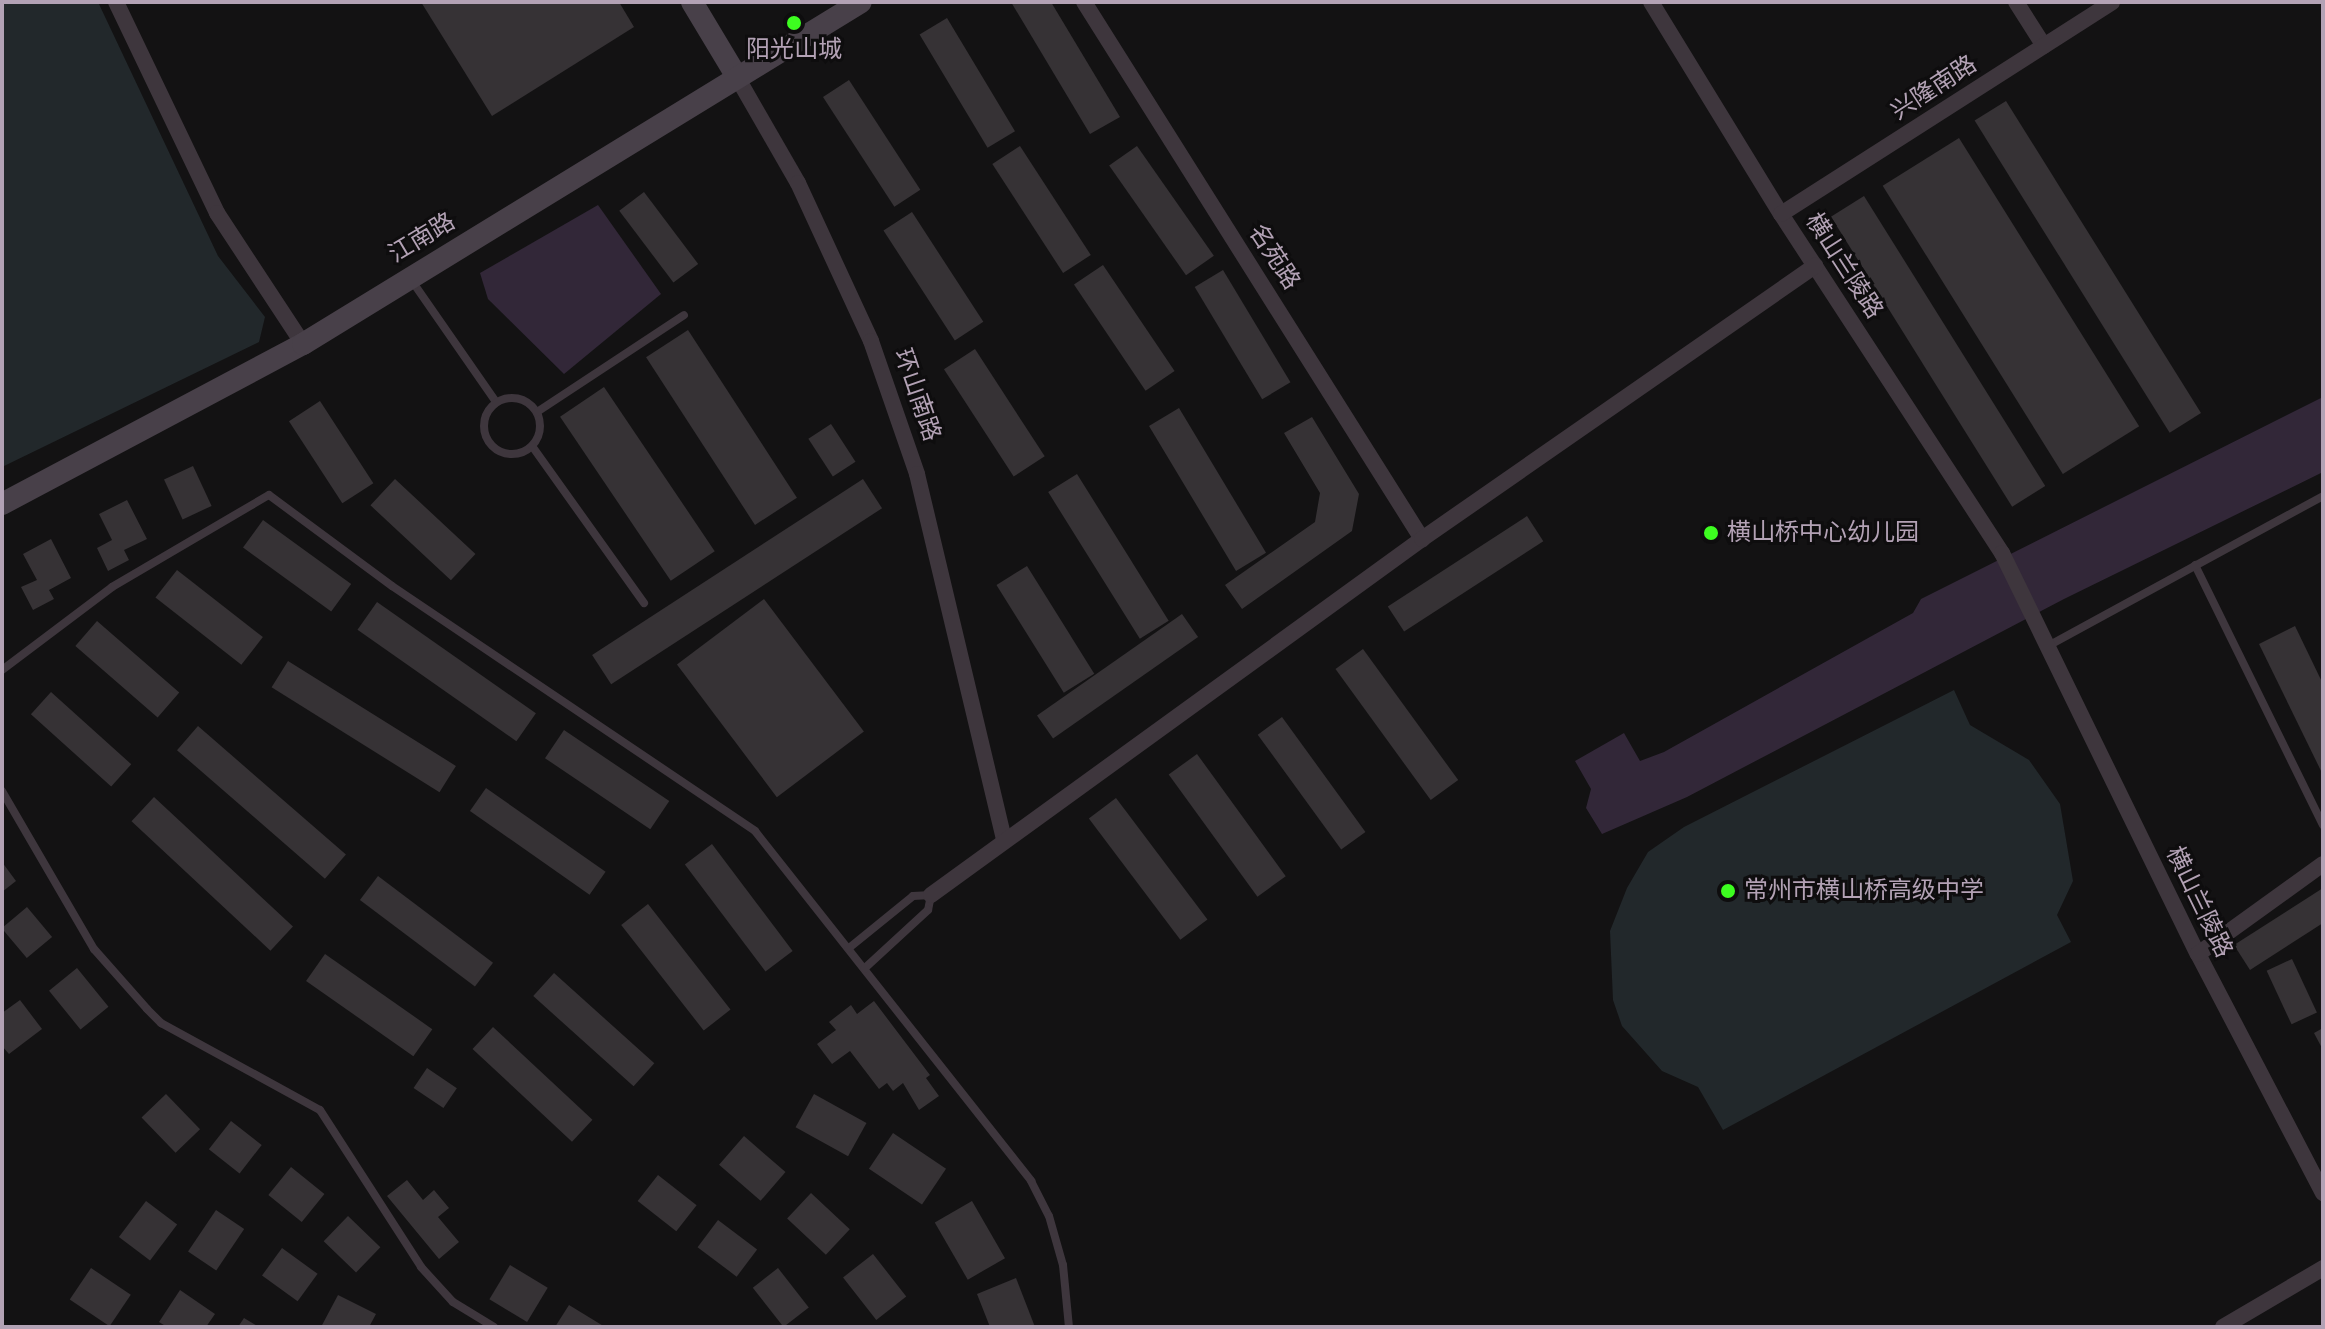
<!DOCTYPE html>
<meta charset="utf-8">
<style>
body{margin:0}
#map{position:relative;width:2325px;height:1329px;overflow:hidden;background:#131213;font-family:Rubik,"Noto Sans SC",sans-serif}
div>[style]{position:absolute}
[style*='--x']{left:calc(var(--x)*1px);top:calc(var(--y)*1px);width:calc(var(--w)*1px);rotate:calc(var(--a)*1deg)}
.green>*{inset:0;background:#22282b}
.water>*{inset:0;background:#322738}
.building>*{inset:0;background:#363235;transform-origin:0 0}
.lane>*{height:8px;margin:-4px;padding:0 4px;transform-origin:4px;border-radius:4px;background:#3e363d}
.lane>.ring{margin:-4px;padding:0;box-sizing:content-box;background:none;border:8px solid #3e363d;border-radius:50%}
.street>*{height:16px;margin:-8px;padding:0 8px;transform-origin:8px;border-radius:8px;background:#3e363d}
.secondary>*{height:22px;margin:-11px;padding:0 11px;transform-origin:11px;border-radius:11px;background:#484049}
.dots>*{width:22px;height:22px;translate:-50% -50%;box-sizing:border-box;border:4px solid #0e0d0e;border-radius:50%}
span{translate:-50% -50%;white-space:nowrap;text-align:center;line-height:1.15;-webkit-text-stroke:6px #0e0d0e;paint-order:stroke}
.poi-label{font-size:24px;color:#b3a2b5}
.left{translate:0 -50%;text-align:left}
.street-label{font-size:24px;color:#b3a2b5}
.frame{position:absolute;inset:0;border:4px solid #b3a2b5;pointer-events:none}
</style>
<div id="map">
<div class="green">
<div style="clip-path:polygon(2px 2px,98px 2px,218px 256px,265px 317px,259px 342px,2px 467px)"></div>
<div style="clip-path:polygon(1954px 690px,1970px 725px,2029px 760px,2060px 804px,2073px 881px,2057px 915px,2071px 942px,1723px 1130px,1698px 1087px,1662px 1071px,1622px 1026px,1613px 1000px,1610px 931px,1627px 888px,1648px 852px,1684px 827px)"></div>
</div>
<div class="water">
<div style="clip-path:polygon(598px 205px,661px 294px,564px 374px,488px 299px,480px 273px)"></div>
<div style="clip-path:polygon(2323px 397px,2323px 472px,2064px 599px,1687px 797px,1602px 834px,1586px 808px,1591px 789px,1575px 761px,1624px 733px,1640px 761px,1664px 752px,1913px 613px,1921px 599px)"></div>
</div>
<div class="building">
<div style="clip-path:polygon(421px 2px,619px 2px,634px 27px,492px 116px)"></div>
<div style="clip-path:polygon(1011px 2px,1051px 2px,1120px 117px,1090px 134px)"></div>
<div style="left:947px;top:18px;width:132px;height:32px;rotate:59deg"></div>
<div style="left:849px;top:80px;width:131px;height:31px;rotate:57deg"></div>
<div style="left:2006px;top:101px;width:368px;height:37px;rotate:58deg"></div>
<div style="left:1959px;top:138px;width:340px;height:90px;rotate:58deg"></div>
<div style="left:1020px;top:146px;width:130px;height:33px;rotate:57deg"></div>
<div style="left:1137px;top:146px;width:134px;height:34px;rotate:55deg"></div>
<div style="left:644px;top:192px;width:90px;height:31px;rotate:53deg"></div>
<div style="left:1864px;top:196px;width:342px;height:39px;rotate:58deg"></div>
<div style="left:912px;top:212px;width:131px;height:34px;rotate:57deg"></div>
<div style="left:1103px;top:265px;width:128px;height:35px;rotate:56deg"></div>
<div style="left:1223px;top:270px;width:131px;height:33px;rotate:59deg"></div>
<div style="left:688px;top:330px;width:200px;height:50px;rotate:57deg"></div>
<div style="left:975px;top:349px;width:128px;height:37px;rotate:57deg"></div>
<div style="left:604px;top:387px;width:198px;height:53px;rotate:56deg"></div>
<div style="left:320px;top:401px;width:98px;height:37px;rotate:57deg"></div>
<div style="left:1179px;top:408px;width:169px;height:35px;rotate:59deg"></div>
<div style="clip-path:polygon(1312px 417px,1359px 494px,1352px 531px,1242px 609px,1225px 585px,1315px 522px,1320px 493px,1284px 433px)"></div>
<div style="left:831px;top:424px;width:45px;height:27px;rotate:57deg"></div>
<div style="left:193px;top:466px;width:44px;height:32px;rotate:65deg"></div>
<div style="left:1077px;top:474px;width:173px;height:34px;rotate:58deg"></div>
<div style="left:395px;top:479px;width:110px;height:36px;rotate:43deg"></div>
<div style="left:863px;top:479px;width:35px;height:323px;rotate:57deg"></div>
<div style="clip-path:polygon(127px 500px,147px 539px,124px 550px,129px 560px,108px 571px,97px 548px,112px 540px,99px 514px)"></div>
<div style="left:1527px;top:516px;width:30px;height:166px;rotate:57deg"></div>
<div style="left:263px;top:520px;width:109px;height:34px;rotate:36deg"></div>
<div style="clip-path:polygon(51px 539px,71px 578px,49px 590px,54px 599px,33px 610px,21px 587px,37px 580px,23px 554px)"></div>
<div style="left:1027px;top:566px;width:127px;height:36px;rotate:58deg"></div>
<div style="left:177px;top:570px;width:109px;height:35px;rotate:38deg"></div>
<div style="left:764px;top:599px;width:166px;height:109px;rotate:53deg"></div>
<div style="left:377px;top:602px;width:194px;height:34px;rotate:35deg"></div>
<div style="left:1182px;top:614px;width:28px;height:177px;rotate:55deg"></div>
<div style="left:97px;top:621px;width:109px;height:33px;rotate:41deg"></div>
<div style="clip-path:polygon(2295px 626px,2323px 684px,2323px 775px,2259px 644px)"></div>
<div style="left:1363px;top:649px;width:162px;height:34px;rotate:54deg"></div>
<div style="left:288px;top:661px;width:198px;height:31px;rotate:32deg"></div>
<div style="left:51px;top:692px;width:108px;height:30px;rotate:42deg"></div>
<div style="left:1282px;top:717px;width:142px;height:30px;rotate:54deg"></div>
<div style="left:198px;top:726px;width:196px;height:32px;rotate:41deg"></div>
<div style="left:564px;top:730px;width:127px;height:34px;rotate:34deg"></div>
<div style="left:1197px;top:754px;width:151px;height:35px;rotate:54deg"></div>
<div style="left:486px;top:788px;width:146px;height:28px;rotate:35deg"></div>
<div style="left:154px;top:797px;width:190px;height:33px;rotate:43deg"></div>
<div style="left:1116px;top:798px;width:152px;height:34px;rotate:53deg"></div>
<div style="left:712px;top:844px;width:134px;height:34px;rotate:53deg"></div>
<div style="clip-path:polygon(2px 862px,16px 881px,2px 892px)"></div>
<div style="left:378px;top:876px;width:144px;height:30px;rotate:37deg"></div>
<div style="clip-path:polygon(2323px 888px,2323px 923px,2250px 970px,2234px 945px)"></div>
<div style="left:648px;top:904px;width:134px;height:34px;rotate:52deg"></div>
<div style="left:27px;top:907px;width:39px;height:33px;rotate:50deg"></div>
<div style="left:325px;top:954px;width:131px;height:33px;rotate:35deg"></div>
<div style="left:2292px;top:959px;width:59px;height:28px;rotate:65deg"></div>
<div style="left:77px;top:968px;width:50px;height:36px;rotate:51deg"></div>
<div style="left:554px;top:973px;width:135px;height:31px;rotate:42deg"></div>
<div style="clip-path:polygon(20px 1000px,42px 1029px,9px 1054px,2px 1046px,2px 1013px)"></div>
<div style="clip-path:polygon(874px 1001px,930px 1075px,926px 1078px,939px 1096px,919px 1110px,903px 1083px,893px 1091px,887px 1083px,879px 1089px,850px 1051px,832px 1064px,817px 1044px,836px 1030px,829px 1022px,851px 1005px,857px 1014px)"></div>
<div style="left:493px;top:1027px;width:136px;height:30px;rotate:43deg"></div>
<div style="clip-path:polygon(2323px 1028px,2323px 1050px,2314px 1033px)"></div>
<div style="left:427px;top:1068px;width:36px;height:24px;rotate:34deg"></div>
<div style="left:166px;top:1094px;width:49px;height:34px;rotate:46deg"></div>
<div style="left:814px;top:1094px;width:60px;height:38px;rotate:29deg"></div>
<div style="left:231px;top:1121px;width:39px;height:36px;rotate:38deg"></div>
<div style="left:893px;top:1133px;width:64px;height:43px;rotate:34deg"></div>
<div style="left:744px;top:1136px;width:55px;height:38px;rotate:41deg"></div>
<div style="left:291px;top:1167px;width:43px;height:36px;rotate:39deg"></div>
<div style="left:658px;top:1175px;width:49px;height:33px;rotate:38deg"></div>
<div style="clip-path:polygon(407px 1180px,423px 1200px,434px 1190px,449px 1208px,438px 1217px,459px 1242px,439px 1259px,387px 1196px)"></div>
<div style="left:811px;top:1193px;width:53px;height:35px;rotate:43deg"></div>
<div style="left:146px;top:1201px;width:39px;height:45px;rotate:37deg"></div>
<div style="left:972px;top:1201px;width:66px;height:43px;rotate:60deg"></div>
<div style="left:216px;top:1210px;width:34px;height:50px;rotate:34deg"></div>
<div style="left:348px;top:1216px;width:45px;height:35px;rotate:44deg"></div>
<div style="left:718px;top:1220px;width:49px;height:34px;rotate:37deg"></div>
<div style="left:282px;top:1248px;width:44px;height:34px;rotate:36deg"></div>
<div style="left:873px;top:1254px;width:54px;height:38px;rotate:52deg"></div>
<div style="left:510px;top:1265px;width:44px;height:40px;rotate:31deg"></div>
<div style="left:91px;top:1268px;width:48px;height:38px;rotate:34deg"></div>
<div style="left:778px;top:1268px;width:50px;height:32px;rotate:52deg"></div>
<div style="clip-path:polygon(1016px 1278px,1035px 1327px,990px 1327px,977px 1294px)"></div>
<div style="clip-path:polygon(180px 1290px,215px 1314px,206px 1327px,167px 1327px,159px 1322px)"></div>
<div style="clip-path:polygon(338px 1295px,376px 1314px,369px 1327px,321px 1327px)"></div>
<div style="clip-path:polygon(569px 1305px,605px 1327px,555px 1327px)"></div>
<div style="clip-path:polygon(244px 1318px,259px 1327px,238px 1327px)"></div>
</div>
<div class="lane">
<div style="--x:412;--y:281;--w:147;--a:55.2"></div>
<div class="ring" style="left:484px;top:398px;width:48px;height:48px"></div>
<div style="--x:537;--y:412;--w:176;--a:-33.4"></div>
<div style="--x:532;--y:446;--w:193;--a:54.5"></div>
<div style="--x:2195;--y:565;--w:290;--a:63.8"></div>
<div style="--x:2048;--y:646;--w:313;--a:-28.6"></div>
<div style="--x:2;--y:670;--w:138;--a:-37"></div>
<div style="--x:112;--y:587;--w:182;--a:-30.4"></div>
<div style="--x:269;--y:495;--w:153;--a:36.5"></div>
<div style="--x:392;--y:586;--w:438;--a:34"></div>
<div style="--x:755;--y:831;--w:446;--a:51.7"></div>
<div style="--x:1031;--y:1181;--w:39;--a:63"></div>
<div style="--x:1049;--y:1216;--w:51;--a:74.1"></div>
<div style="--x:1063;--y:1265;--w:62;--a:84.5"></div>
<div style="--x:2;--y:791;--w:183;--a:59.8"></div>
<div style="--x:94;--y:949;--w:80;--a:48.5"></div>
<div style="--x:147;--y:1009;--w:20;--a:45"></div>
<div style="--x:161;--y:1023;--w:181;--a:28.7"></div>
<div style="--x:320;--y:1110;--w:187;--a:57.2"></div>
<div style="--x:421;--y:1267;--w:47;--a:47.6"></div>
<div style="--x:453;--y:1302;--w:48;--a:31.4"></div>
<div style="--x:849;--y:948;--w:82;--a:-39.1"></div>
<div style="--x:913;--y:896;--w:18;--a:-3"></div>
<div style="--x:931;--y:895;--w:15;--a:101"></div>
<div style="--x:928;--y:910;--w:86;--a:137.4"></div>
</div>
<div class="street">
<div style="--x:116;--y:2;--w:234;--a:64.4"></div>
<div style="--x:217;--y:213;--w:157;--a:56.7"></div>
<div style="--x:1084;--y:2;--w:635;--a:57.81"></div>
<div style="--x:1651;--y:2;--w:249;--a:58.5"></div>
<div style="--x:1781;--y:214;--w:405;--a:56.9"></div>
<div style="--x:2002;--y:553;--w:446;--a:64"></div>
<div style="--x:2198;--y:954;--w:270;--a:62.4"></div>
<div style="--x:2016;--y:2;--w:52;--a:57.5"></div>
<div style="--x:737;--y:77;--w:122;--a:60.1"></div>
<div style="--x:798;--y:183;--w:174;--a:65.2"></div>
<div style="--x:871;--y:341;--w:141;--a:70.9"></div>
<div style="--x:917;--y:474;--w:375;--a:76.6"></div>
<div style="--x:1781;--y:214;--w:393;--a:-32.6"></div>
<div style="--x:931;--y:895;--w:606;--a:-35.94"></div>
<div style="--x:1422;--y:539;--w:479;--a:-34.8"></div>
<div style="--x:2198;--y:954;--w:154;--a:-35.8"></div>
<div style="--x:2223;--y:1327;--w:116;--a:-30.5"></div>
</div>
<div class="secondary">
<div style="--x:692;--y:2;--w:87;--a:59"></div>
<div style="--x:2;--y:504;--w:341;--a:-28"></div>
<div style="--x:303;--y:344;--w:654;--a:-31.5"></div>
</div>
<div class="dots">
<div style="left:794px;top:23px;background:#3dfd20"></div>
<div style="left:1711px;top:533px;background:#3dfd20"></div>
<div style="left:1728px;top:891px;background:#3dfd20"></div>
</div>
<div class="poi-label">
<span style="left:794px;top:50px">阳光山城</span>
<span class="left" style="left:1727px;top:533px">横山桥中心幼儿园</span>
<span class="left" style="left:1744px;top:891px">常州市横山桥高级中学</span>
</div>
<div class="street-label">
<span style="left:1934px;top:88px;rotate:-33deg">兴隆南路</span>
<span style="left:422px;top:238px;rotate:-31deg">江南路</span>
<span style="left:1274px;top:257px;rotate:57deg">名苑路</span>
<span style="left:1844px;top:266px;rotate:57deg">横山兰陵路</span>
<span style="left:917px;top:395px;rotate:71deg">环山南路</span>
<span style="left:2199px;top:902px;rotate:64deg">横山兰陵路</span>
</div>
<div class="frame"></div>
</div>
